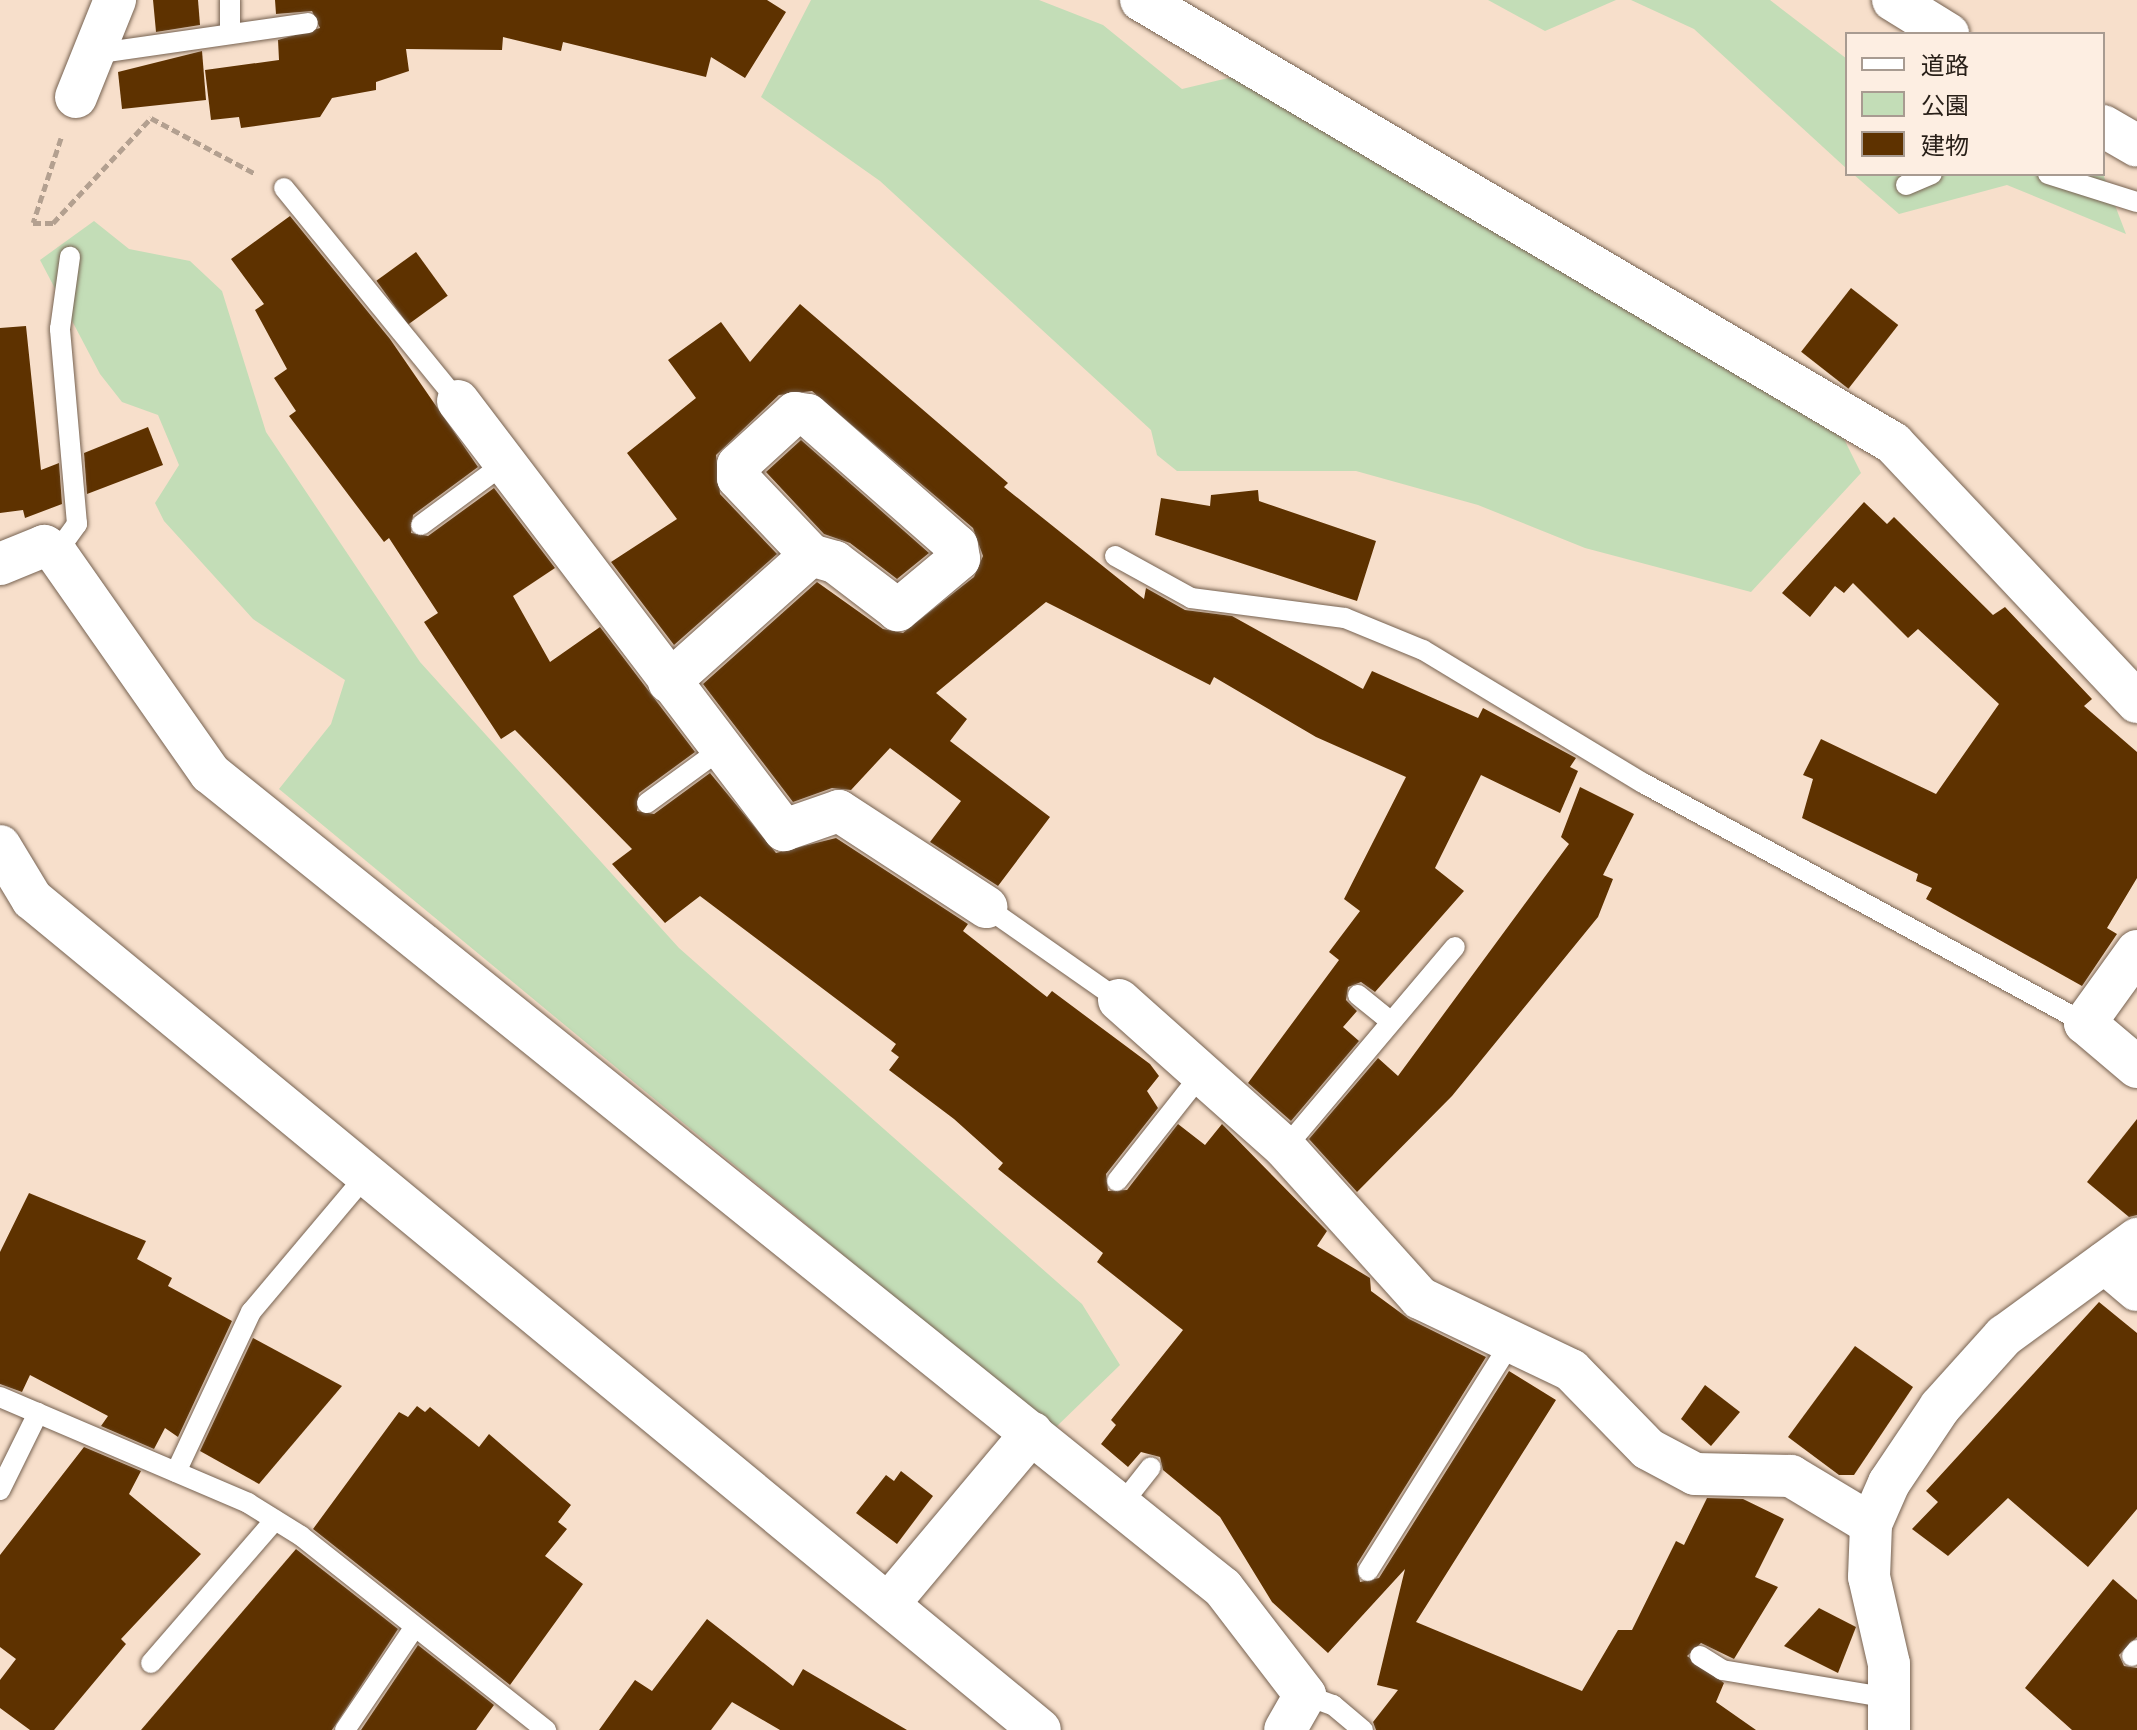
<!DOCTYPE html>
<meta charset="utf-8">
<style>
body{margin:0}
#map{position:relative;width:2137px;height:1730px;overflow:hidden;background:#f7dfcb;font-family:"Titillium Web","Noto Sans JP",sans-serif}
div>[style]{position:absolute}
[style*='--x']{left:calc(var(--x)*1px);top:calc(var(--y)*1px);width:calc(var(--w)*1px);rotate:calc(var(--a)*1deg)}
.green>*{inset:0;background:#c3ddb7}
.building>*{inset:0;background:#5e3200;transform-origin:0 0}
.path>*{height:5px;margin-top:-2.5px;transform-origin:0;background:repeating-linear-gradient(90deg,#b3a090 0 8px,transparent 0 12px)}
.roads{filter:drop-shadow(0 0 2px #766251) drop-shadow(0 0 2px #766251)}
.lane>*{height:20px;margin:-10px;padding:0 10px;transform-origin:10px;border-radius:10px;background:#fff}
.street>*{height:42px;margin:-21px;padding:0 21px;transform-origin:21px;border-radius:21px;background:#fff}
span{translate:-50% -50%;white-space:nowrap;text-align:center;line-height:1.15;-webkit-text-stroke:8px #fdeee2;paint-order:stroke}
.legend{position:absolute;left:1845px;top:32px;width:260px;height:144px;box-sizing:border-box;background:#fdeee2;border:2px solid #a89b91;margin:0;padding:10px 14px;list-style:none;font-size:24px;color:#281f18}
.legend li{display:flex;align-items:center;gap:16px;height:40px}
.legend b{width:40px;border:2px solid #a89b91}
</style>
<div id="map">
<div class="green">
<div style="clip-path:polygon(811px 0,1039px 0,1103px 25px,1182px 89px,1245px 74px,1844px 439px,1861px 473px,1751px 592px,1585px 548px,1478px 505px,1356px 471px,1177px 471px,1157px 455px,1151px 430px,880px 181px,761px 97px)"></div>
<div style="clip-path:polygon(1488px 0,1616px 0,1545px 31px)"></div>
<div style="clip-path:polygon(1631px 0,1770px 0,1847px 59px,1847px 169px,1694px 29px)"></div>
<div style="clip-path:polygon(1853px 174px,2103px 174px,2126px 234px,2007px 185px,1899px 214px)"></div>
<div style="clip-path:polygon(94px 221px,129px 249px,190px 261px,222px 291px,266px 432px,420px 662px,679px 948px,1082px 1304px,1120px 1365px,1054px 1429px,279px 789px,331px 724px,345px 680px,253px 619px,164px 521px,155px 503px,179px 465px,158px 415px,122px 402px,100px 374px,40px 260px)"></div>
</div>
<div class="building">
<div style="clip-path:polygon(153px 0,198px 0,200px 25px,156px 32px)"></div>
<div style="clip-path:polygon(275px 0,767px 0,786px 12px,745px 78px,711px 57px,706px 77px,563px 42px,561px 51px,503px 37px,502px 50px,406px 49px,409px 71px,376px 82px,376px 90px,332px 98px,320px 117px,241px 128px,239px 117px,211px 120px,205px 70px,279px 60px,278px 40px,320px 28px,312px 11px,276px 14px)"></div>
<div style="clip-path:polygon(202px 51px,206px 100px,122px 109px,118px 72px)"></div>
<div style="clip-path:polygon(290px 216px,390px 339px,478px 467px,413px 515px,411px 533px,428px 536px,494px 488px,555px 568px,513px 596px,550px 662px,600px 627px,695px 752px,639px 793px,637px 811px,654px 814px,710px 773px,776px 853px,836px 838px,968px 924px,963px 931px,1047px 997px,1052px 991px,1150px 1064px,1159px 1076px,1147px 1091px,1158px 1108px,1106px 1174px,1108px 1191px,1127px 1190px,1178px 1124px,1205px 1145px,1222px 1124px,1327px 1231px,1317px 1246px,1370px 1278px,1371px 1291px,1409px 1319px,1486px 1357px,1357px 1564px,1360px 1582px,1379px 1578px,1509px 1371px,1556px 1400px,1416px 1622px,1582px 1691px,1618px 1630px,1632px 1630px,1676px 1541px,1684px 1545px,1707px 1498px,1743px 1499px,1784px 1519px,1755px 1577px,1778px 1587px,1734px 1659px,1701px 1643px,1687px 1656px,1724px 1683px,1716px 1702px,1756px 1730px,1376px 1730px,1373px 1722px,1398px 1690px,1377px 1685px,1405px 1569px,1328px 1653px,1272px 1602px,1220px 1517px,1163px 1470px,1160px 1457px,1141px 1452px,1128px 1467px,1101px 1444px,1116px 1425px,1111px 1420px,1183px 1330px,1097px 1262px,1103px 1253px,998px 1169px,1003px 1163px,954px 1119px,889px 1070px,899px 1057px,891px 1051px,896px 1044px,700px 896px,665px 923px,612px 864px,632px 849px,515px 730px,501px 739px,424px 622px,438px 613px,389px 538px,384px 542px,289px 416px,296px 411px,274px 378px,287px 369px,255px 310px,264px 304px,231px 259px)"></div>
<div style="left:416px;top:252px;width:54px;height:49px;rotate:54deg"></div>
<div style="left:1851px;top:288px;width:60px;height:81px;rotate:38deg"></div>
<div style="clip-path:polygon(800px 304px,1008px 483px,1004px 487px,1144px 599px,1146px 588px,1185px 610px,1232px 616px,1363px 689px,1372px 671px,1478px 718px,1483px 708px,1576px 758px,1570px 767px,1578px 771px,1560px 813px,1481px 775px,1435px 868px,1464px 891px,1375px 992px,1361px 982px,1348px 987px,1346px 1000px,1357px 1011px,1343px 1027px,1359px 1041px,1291px 1121px,1248px 1083px,1339px 960px,1329px 952px,1360px 911px,1344px 899px,1406px 777px,1316px 737px,1214px 677px,1210px 685px,1046px 602px,936px 693px,967px 719px,950px 741px,1050px 817px,998px 886px,930px 842px,961px 801px,890px 748px,851px 790px,832px 788px,793px 802px,703px 684px,817px 582px,883px 629px,903px 633px,974px 577px,983px 556px,973px 528px,812px 391px,779px 395px,716px 455px,720px 494px,777px 554px,674px 645px,611px 562px,677px 519px,627px 453px,696px 398px,668px 360px,721px 322px,750px 362px)"></div>
<div style="clip-path:polygon(26px 326px,41px 470px,59px 463px,62px 504px,25px 518px,23px 510px,0 513px,0 328px)"></div>
<div style="clip-path:polygon(148px 427px,163px 465px,87px 494px,84px 453px)"></div>
<div style="clip-path:polygon(801px 440px,929px 553px,897px 579px,850px 543px,824px 534px,766px 472px)"></div>
<div style="clip-path:polygon(1258px 490px,1259px 501px,1376px 541px,1357px 601px,1155px 535px,1161px 498px,1210px 506px,1211px 495px)"></div>
<div style="clip-path:polygon(1864px 502px,1887px 524px,1894px 517px,1993px 615px,2005px 607px,2092px 699px,2084px 706px,2137px 752px,2137px 878px,2107px 928px,2117px 934px,2082px 986px,1926px 899px,1932px 888px,1916px 881px,1918px 874px,1802px 818px,1813px 779px,1803px 775px,1821px 739px,1936px 794px,1999px 704px,1918px 629px,1908px 638px,1853px 583px,1844px 593px,1835px 586px,1810px 617px,1782px 593px)"></div>
<div style="clip-path:polygon(1580px 787px,1634px 814px,1603px 875px,1613px 879px,1598px 917px,1452px 1096px,1357px 1192px,1309px 1139px,1378px 1058px,1398px 1076px,1569px 844px,1561px 837px)"></div>
<div style="clip-path:polygon(2137px 1119px,2137px 1215px,2129px 1217px,2087px 1182px)"></div>
<div style="clip-path:polygon(29px 1193px,146px 1241px,137px 1259px,172px 1278px,168px 1286px,232px 1321px,178px 1437px,165px 1428px,154px 1449px,101px 1426px,108px 1416px,30px 1375px,22px 1392px,0 1384px,0 1252px)"></div>
<div style="clip-path:polygon(2099px 1302px,2137px 1333px,2137px 1509px,2088px 1567px,2008px 1498px,1948px 1556px,1912px 1529px,1938px 1502px,1926px 1491px)"></div>
<div style="clip-path:polygon(253px 1338px,342px 1386px,259px 1484px,200px 1451px)"></div>
<div style="clip-path:polygon(1855px 1346px,1913px 1387px,1854px 1475px,1839px 1475px,1788px 1437px)"></div>
<div style="clip-path:polygon(1705px 1385px,1740px 1412px,1711px 1446px,1681px 1419px)"></div>
<div style="clip-path:polygon(417px 1406px,425px 1412px,430px 1407px,479px 1447px,489px 1434px,571px 1505px,558px 1522px,567px 1529px,545px 1556px,583px 1584px,510px 1685px,313px 1529px,399px 1412px,408px 1417px)"></div>
<div style="clip-path:polygon(84px 1447px,141px 1471px,129px 1494px,201px 1554px,121px 1639px,126px 1644px,54px 1730px,30px 1730px,0 1708px,0 1680px,16px 1659px,0 1647px,0 1555px)"></div>
<div style="clip-path:polygon(901px 1471px,933px 1496px,897px 1544px,856px 1513px,886px 1475px,894px 1481px)"></div>
<div style="clip-path:polygon(296px 1549px,398px 1629px,332px 1730px,141px 1730px)"></div>
<div style="clip-path:polygon(2113px 1579px,2137px 1600px,2137px 1637px,2119px 1655px,2124px 1666px,2137px 1668px,2137px 1730px,2072px 1730px,2025px 1688px)"></div>
<div style="clip-path:polygon(1819px 1608px,1856px 1627px,1838px 1673px,1784px 1646px)"></div>
<div style="clip-path:polygon(707px 1619px,793px 1686px,803px 1669px,907px 1730px,780px 1730px,732px 1702px,711px 1730px,599px 1730px,635px 1680px,652px 1691px)"></div>
<div style="clip-path:polygon(418px 1645px,494px 1705px,476px 1730px,361px 1730px)"></div>
</div>
<div class="path">
<div style="--x:61;--y:138;--w:89;--a:108.2"></div>
<div style="--x:33;--y:223;--w:20;--a:0"></div>
<div style="--x:53;--y:223;--w:144;--a:-47"></div>
<div style="--x:151;--y:118;--w:117;--a:28.1"></div>
</div>
<div class="roads">
<div class="lane">
<div style="--x:230;--y:34;--w:34;--a:-90"></div>
<div style="--x:93;--y:54;--w:217;--a:-8.2"></div>
<div style="--x:2048;--y:174;--w:93;--a:17.5"></div>
<div style="--x:1906;--y:185;--w:28;--a:-23"></div>
<div style="--x:284;--y:188;--w:275;--a:50.8"></div>
<div style="--x:421;--y:525;--w:104;--a:-36.4"></div>
<div style="--x:56;--y:553;--w:36;--a:-54"></div>
<div style="--x:77;--y:524;--w:196;--a:-95"></div>
<div style="--x:60;--y:329;--w:73;--a:-82.1"></div>
<div style="--x:1115;--y:556;--w:87;--a:28.9"></div>
<div style="--x:1191;--y:598;--w:155;--a:7.4"></div>
<div style="--x:1345;--y:618;--w:84;--a:22.3"></div>
<div style="--x:1423;--y:650;--w:257;--a:31.2"></div>
<div style="--x:1643;--y:783;--w:503;--a:28.5"></div>
<div style="--x:647;--y:803;--w:92;--a:-36.1"></div>
<div style="--x:986;--y:907;--w:162;--a:35"></div>
<div style="--x:1358;--y:995;--w:41;--a:39.1"></div>
<div style="--x:1285;--y:1148;--w:263;--a:-49.8"></div>
<div style="--x:1117;--y:1181;--w:132;--a:-51.7"></div>
<div style="--x:0;--y:1397;--w:270;--a:23.1"></div>
<div style="--x:248;--y:1503;--w:62;--a:31.9"></div>
<div style="--x:301;--y:1536;--w:313;--a:38.4"></div>
<div style="--x:176;--y:1472;--w:177;--a:-64.9"></div>
<div style="--x:251;--y:1312;--w:182;--a:-49.9"></div>
<div style="--x:0;--y:1490;--w:86;--a:-63.7"></div>
<div style="--x:1121;--y:1505;--w:48;--a:-51.7"></div>
<div style="--x:1368;--y:1571;--w:274;--a:-58"></div>
<div style="--x:1700;--y:1656;--w:26;--a:32"></div>
<div style="--x:1722;--y:1670;--w:169;--a:9.5"></div>
<div style="--x:2132;--y:1656;--w:8;--a:-50"></div>
<div style="--x:151;--y:1663;--w:189;--a:-49.1"></div>
<div style="--x:1305;--y:1695;--w:30;--a:20"></div>
<div style="--x:1333;--y:1705;--w:39;--a:40"></div>
<div style="--x:345;--y:1730;--w:123;--a:-55.9"></div>
</div>
<div class="street">
<div style="--x:1141;--y:0;--w:873;--a:30.5"></div>
<div style="--x:1893;--y:443;--w:356;--a:46.7"></div>
<div style="--x:1893;--y:0;--w:65;--a:31.7"></div>
<div style="--x:76;--y:97;--w:105;--a:-68.1"></div>
<div style="--x:2103;--y:126;--w:39;--a:30"></div>
<div style="--x:458;--y:401;--w:539;--a:52.77"></div>
<div style="--x:784;--y:830;--w:58;--a:-19.1"></div>
<div style="--x:839;--y:811;--w:176;--a:33.1"></div>
<div style="--x:0;--y:564;--w:48;--a:-22.2"></div>
<div style="--x:44;--y:546;--w:14;--a:30"></div>
<div style="--x:56;--y:553;--w:269;--a:55"></div>
<div style="--x:210;--y:773;--w:1300;--a:38.82"></div>
<div style="--x:1223;--y:1588;--w:135;--a:52.5"></div>
<div style="--x:1305;--y:1695;--w:40;--a:119.7"></div>
<div style="--x:669;--y:682;--w:191;--a:-41.8"></div>
<div style="--x:811;--y:555;--w:106;--a:-133.5"></div>
<div style="--x:738;--y:478;--w:13;--a:-90"></div>
<div style="--x:738;--y:465;--w:77;--a:-42.4"></div>
<div style="--x:795;--y:413;--w:13;--a:9"></div>
<div style="--x:808;--y:415;--w:198;--a:41.3"></div>
<div style="--x:957;--y:546;--w:13;--a:81"></div>
<div style="--x:959;--y:559;--w:80;--a:140.1"></div>
<div style="--x:898;--y:610;--w:79;--a:-142.7"></div>
<div style="--x:835;--y:562;--w:25;--a:-164"></div>
<div style="--x:0;--y:846;--w:62;--a:58.9"></div>
<div style="--x:32;--y:899;--w:1306;--a:39.5"></div>
<div style="--x:2137;--y:951;--w:89;--a:125.8"></div>
<div style="--x:2085;--y:1023;--w:68;--a:40.2"></div>
<div style="--x:1119;--y:1000;--w:222;--a:41.7"></div>
<div style="--x:1285;--y:1148;--w:202;--a:48"></div>
<div style="--x:1420;--y:1298;--w:167;--a:25.5"></div>
<div style="--x:1571;--y:1370;--w:110;--a:45.7"></div>
<div style="--x:1648;--y:1449;--w:53;--a:28"></div>
<div style="--x:1695;--y:1474;--w:96;--a:1.2"></div>
<div style="--x:1791;--y:1476;--w:93;--a:31"></div>
<div style="--x:2105;--y:1263;--w:42;--a:40.2"></div>
<div style="--x:890;--y:1602;--w:221;--a:-50"></div>
<div style="--x:1889;--y:1730;--w:66;--a:-90"></div>
<div style="--x:1889;--y:1664;--w:89;--a:-102.9"></div>
<div style="--x:1869;--y:1577;--w:53;--a:-87.8"></div>
<div style="--x:1871;--y:1524;--w:45;--a:-66.3"></div>
<div style="--x:1889;--y:1483;--w:92;--a:-56.1"></div>
<div style="--x:1940;--y:1407;--w:96;--a:-48"></div>
<div style="--x:2004;--y:1336;--w:165;--a:-36.1"></div>
</div>
</div>
<ul class="legend">
<li><b style="height:10px;background:#fff"></b>道路</li>
<li><b style="height:22px;background:#c3ddb7"></b>公園</li>
<li><b style="height:22px;background:#5e3200"></b>建物</li>
</ul>
</div>
